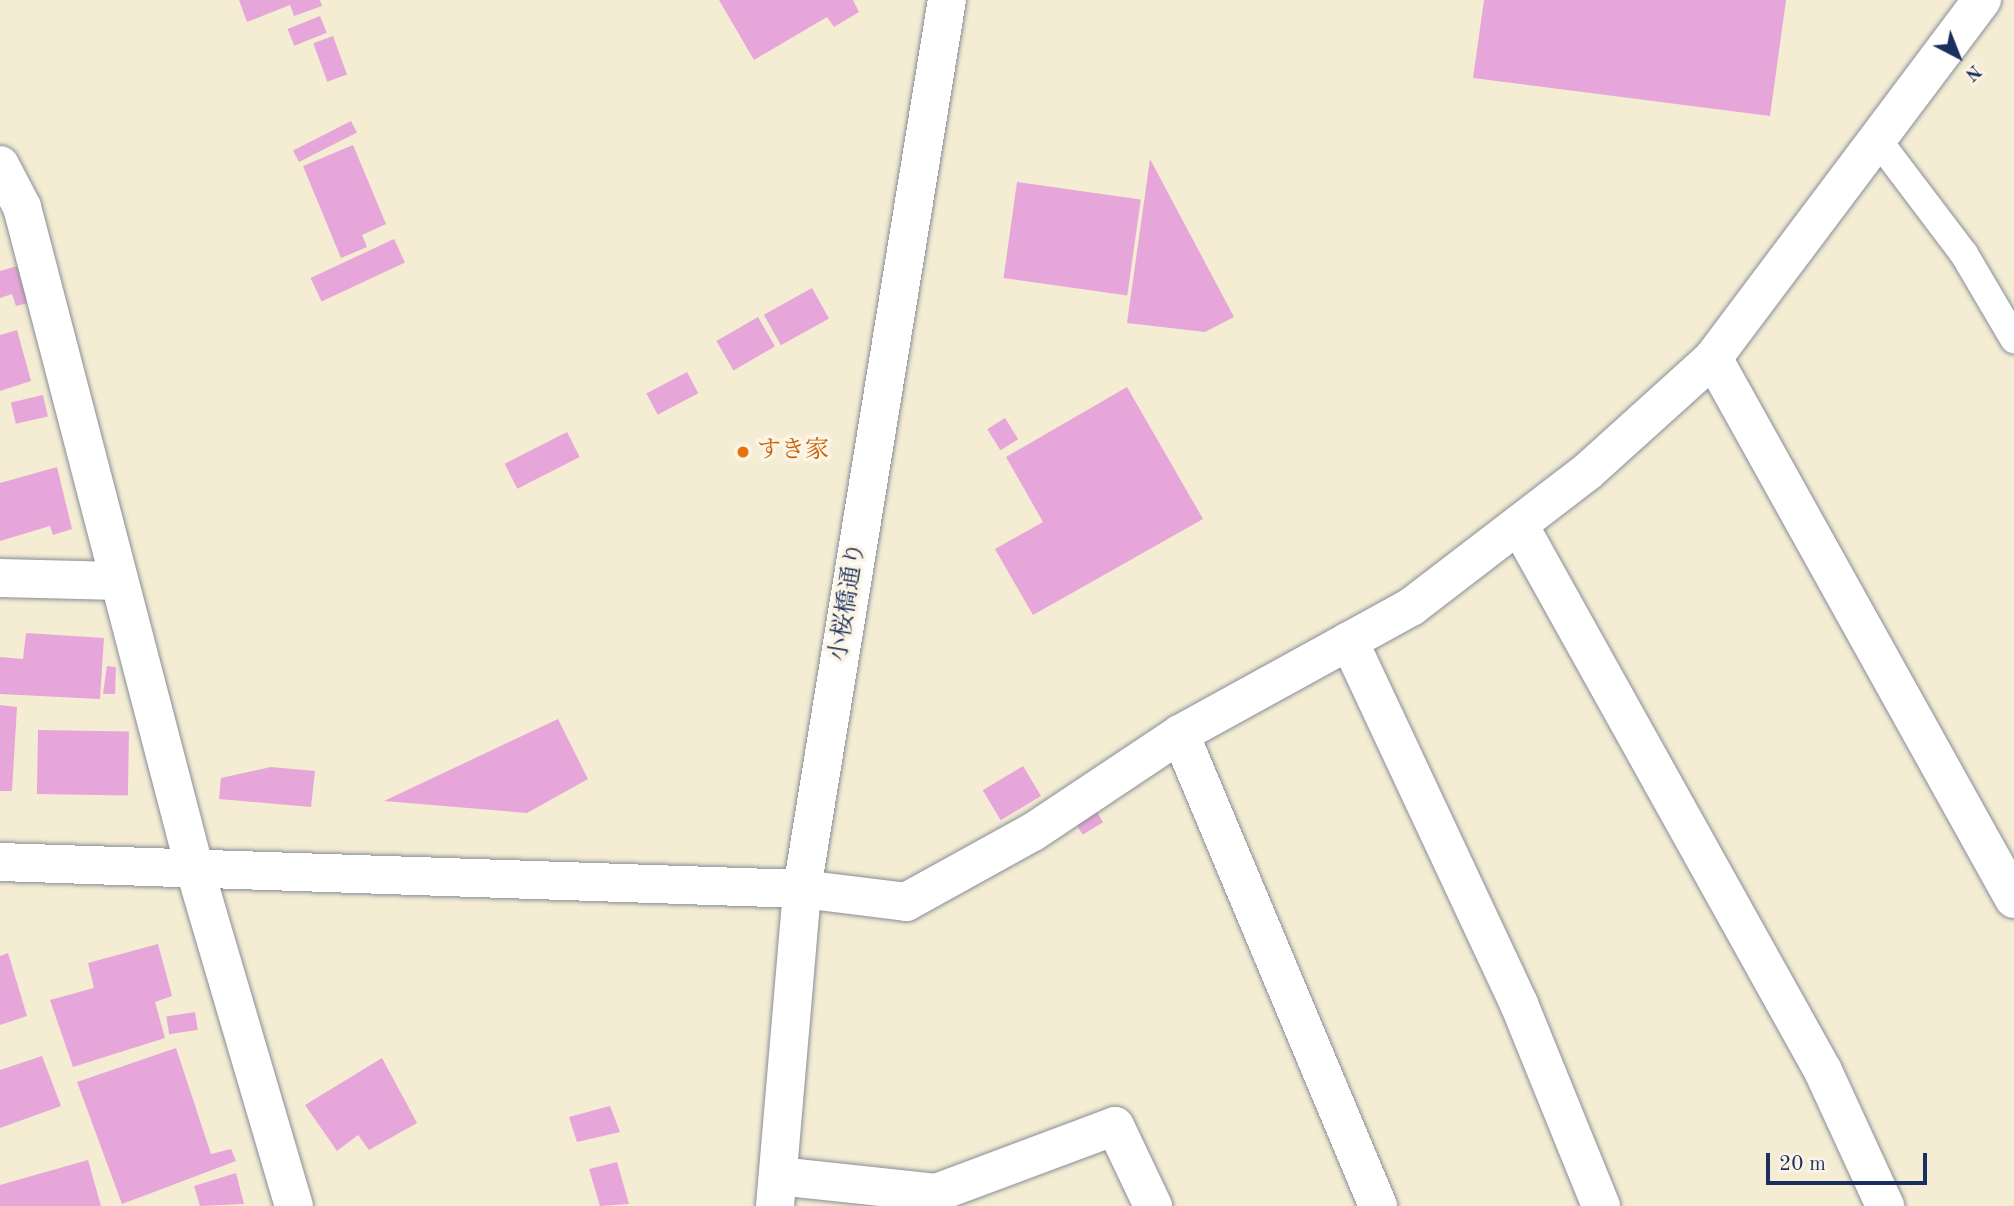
<!DOCTYPE html>
<meta charset="utf-8">
<style>
body{margin:0}
#map{position:relative;width:2014px;height:1206px;overflow:hidden;background:#f4ecd3;font-family:"Old Standard TT","Noto Serif JP",serif}
div>[style]{position:absolute}
[style*='--x']{left:calc(var(--x)*1px);top:calc(var(--y)*1px);width:calc(var(--w)*1px);rotate:calc(var(--a)*1deg)}
.building>*{inset:0;background:#e7a6d9;transform-origin:0 0}
.roads{filter:drop-shadow(0 0 2px #888e98) drop-shadow(0 0 2px #888e98)}
.lane>*{height:28px;margin:-14px;padding:0 14px;transform-origin:14px;border-radius:14px;background:#fff}
.street>*{height:38px;margin:-19px;padding:0 19px;transform-origin:19px;border-radius:19px;background:#fff}
.secondary>*{height:38px;margin:-19px;padding:0 19px;transform-origin:19px;border-radius:19px;background:#fff}
.dots>*{width:19px;height:19px;translate:-50% -50%;box-sizing:border-box;border:4px solid #fcf5e5;border-radius:50%}
span{translate:-50% -50%;white-space:nowrap;text-align:center;line-height:1.15;-webkit-text-stroke:7px #fcf5e5;paint-order:stroke}
.food-label{font-size:24px;color:#c56008}
.left{translate:0 -50%;text-align:left}
.street-label{font-size:24px;color:#1b2f5e}
.north{position:absolute;left:1923px;top:21px;width:70px;height:70px;-webkit-text-stroke:5px #fcf5e5;paint-order:stroke;rotate:138deg;font-size:19px;font-weight:700;line-height:28px;text-align:center;color:#1b2f5e}
.north::after{content:'';display:block;margin:auto;width:24px;height:32px;background:#1b2f5e;clip-path:polygon(50% 0,100% 100%,50% 72%,0 100%)}
.scale{position:absolute;left:1766px;top:1153px;width:161px;height:32px;box-sizing:border-box;border:4px solid #1b2f5e;border-top:0;padding-left:9px;font-size:21px;line-height:24px;white-space:nowrap;color:#1b2f5e;-webkit-text-stroke:5px #fcf5e5;paint-order:stroke}
</style>
<div id="map">
<div class="building">
<div style="clip-path:polygon(239px 0,320px 0,322px 6px,294px 16px,290px 5px,247px 22px)"></div>
<div style="clip-path:polygon(719px 0,853px 0,859px 12px,834px 27px,827px 17px,754px 60px)"></div>
<div style="clip-path:polygon(1484px 0,1786px 0,1770px 116px,1473px 78px)"></div>
<div style="left:320px;top:16px;width:18px;height:35px;rotate:68deg"></div>
<div style="left:333px;top:36px;width:41px;height:21px;rotate:70deg"></div>
<div style="left:351px;top:121px;width:13px;height:65px;rotate:63deg"></div>
<div style="clip-path:polygon(353px 145px,386px 224px,362px 235px,367px 247px,341px 258px,303px 166px)"></div>
<div style="clip-path:polygon(1150px 159px,1234px 317px,1205px 332px,1127px 323px)"></div>
<div style="left:1017px;top:182px;width:125px;height:97px;rotate:8deg"></div>
<div style="left:394px;top:239px;width:26px;height:92px;rotate:65deg"></div>
<div style="clip-path:polygon(17px 266px,28px 303px,16px 306px,12px 294px,0 298px,0 271px)"></div>
<div style="left:812px;top:288px;width:35px;height:55px;rotate:61deg"></div>
<div style="left:758px;top:317px;width:34px;height:48px;rotate:60deg"></div>
<div style="clip-path:polygon(17px 330px,31px 381px,0 391px,0 335px)"></div>
<div style="left:687px;top:372px;width:24px;height:46px;rotate:62deg"></div>
<div style="clip-path:polygon(1127px 387px,1203px 519px,1033px 615px,995px 549px,1043px 522px,1006px 457px)"></div>
<div style="left:43px;top:395px;width:22px;height:33px;rotate:77deg"></div>
<div style="left:1005px;top:418px;width:25px;height:21px;rotate:58deg"></div>
<div style="left:567px;top:432px;width:28px;height:70px;rotate:63deg"></div>
<div style="clip-path:polygon(57px 467px,72px 529px,53px 535px,50px 526px,0 541px,0 483px)"></div>
<div style="clip-path:polygon(26px 633px,104px 638px,100px 699px,0 694px,0 657px,23px 659px)"></div>
<div style="clip-path:polygon(107px 666px,116px 667px,115px 694px,103px 694px)"></div>
<div style="clip-path:polygon(0 705px,17px 707px,12px 791px,0 791px)"></div>
<div style="clip-path:polygon(558px 719px,588px 779px,527px 813px,384px 801px)"></div>
<div style="left:38px;top:730px;width:91px;height:64px;rotate:1deg"></div>
<div style="left:1023px;top:766px;width:35px;height:47px;rotate:59deg"></div>
<div style="clip-path:polygon(271px 767px,315px 771px,311px 807px,219px 799px,221px 778px)"></div>
<div style="left:1097px;top:812px;width:12px;height:24px;rotate:59deg"></div>
<div style="clip-path:polygon(158px 944px,172px 996px,155px 1002px,165px 1038px,73px 1067px,50px 1000px,94px 988px,88px 963px)"></div>
<div style="clip-path:polygon(8px 953px,27px 1016px,0 1025px,0 956px)"></div>
<div style="left:195px;top:1012px;width:18px;height:29px;rotate:81deg"></div>
<div style="clip-path:polygon(176px 1048px,211px 1154px,231px 1149px,236px 1161px,122px 1204px,77px 1082px)"></div>
<div style="clip-path:polygon(42px 1056px,61px 1106px,0 1128px,0 1070px)"></div>
<div style="clip-path:polygon(382px 1058px,417px 1123px,369px 1150px,358px 1135px,337px 1151px,305px 1105px)"></div>
<div style="clip-path:polygon(610px 1106px,620px 1132px,577px 1142px,569px 1117px)"></div>
<div style="clip-path:polygon(88px 1160px,101px 1206px,0 1206px,0 1185px)"></div>
<div style="clip-path:polygon(617px 1162px,629px 1204px,600px 1206px,589px 1169px)"></div>
<div style="clip-path:polygon(236px 1173px,244px 1204px,200px 1206px,194px 1186px)"></div>
</div>
<div class="roads">
<div class="lane">
<div style="--x:1877;--y:139;--w:144;--a:52.9"></div>
<div style="--x:1964;--y:254;--w:99;--a:59.5"></div>
</div>
<div class="street">
<div style="--x:0;--y:165;--w:47;--a:62.4"></div>
<div style="--x:22;--y:207;--w:685;--a:75.38"></div>
<div style="--x:195;--y:870;--w:350;--a:73.6"></div>
<div style="--x:1713;--y:358;--w:619;--a:60.91"></div>
<div style="--x:1519;--y:525;--w:625;--a:60.89"></div>
<div style="--x:1823;--y:1071;--w:149;--a:65.3"></div>
<div style="--x:0;--y:578;--w:119;--a:1.4"></div>
<div style="--x:1349;--y:641;--w:401;--a:64.9"></div>
<div style="--x:1519;--y:1004;--w:218;--a:67.9"></div>
<div style="--x:1180;--y:734;--w:512;--a:67.24"></div>
<div style="--x:802;--y:889;--w:105;--a:7.1"></div>
<div style="--x:906;--y:902;--w:145;--a:-28.9"></div>
<div style="--x:1033;--y:832;--w:177;--a:-33.7"></div>
<div style="--x:1180;--y:734;--w:264;--a:-28.8"></div>
<div style="--x:1411;--y:607;--w:222;--a:-37.5"></div>
<div style="--x:1587;--y:472;--w:170;--a:-42.1"></div>
<div style="--x:1713;--y:358;--w:448;--a:-53.1"></div>
<div style="--x:778;--y:1176;--w:159;--a:6.1"></div>
<div style="--x:936;--y:1193;--w:191;--a:-20.5"></div>
<div style="--x:1115;--y:1126;--w:89;--a:64.6"></div>
</div>
<div class="secondary">
<div style="--x:0;--y:862;--w:802;--a:1.93"></div>
<div style="--x:775;--y:1206;--w:318;--a:-85.1"></div>
<div style="--x:802;--y:889;--w:901;--a:-80.74"></div>
</div>
</div>
<div class="dots">
<div style="left:743px;top:452px;background:#e8710a"></div>
</div>
<div class="food-label">
<span class="left" style="left:757px;top:452px">すき家</span>
</div>
<div class="street-label">
<span style="left:849px;top:602px;rotate:-81deg">小桜橋通り</span>
</div>
<div class="north">N</div>
<div class="scale">20 m</div>
</div>
